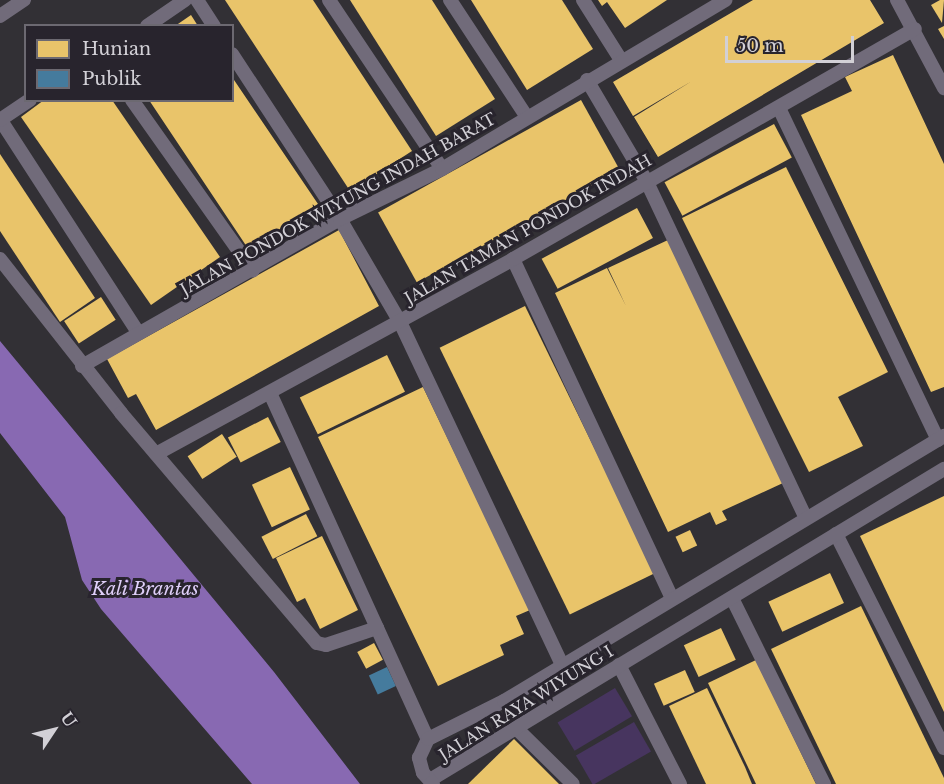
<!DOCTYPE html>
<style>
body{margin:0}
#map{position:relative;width:944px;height:784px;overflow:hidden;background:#323035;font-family:"Libre Baskerville",serif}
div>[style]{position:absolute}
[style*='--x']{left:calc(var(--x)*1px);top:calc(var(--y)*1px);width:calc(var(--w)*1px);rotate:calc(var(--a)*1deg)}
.green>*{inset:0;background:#47355f;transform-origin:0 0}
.water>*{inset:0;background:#8869b2}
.homes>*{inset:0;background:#e9c46a;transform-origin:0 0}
.public>*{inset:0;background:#457b9d;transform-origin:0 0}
.street>*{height:14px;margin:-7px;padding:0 7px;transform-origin:7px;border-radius:7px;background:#716b7a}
span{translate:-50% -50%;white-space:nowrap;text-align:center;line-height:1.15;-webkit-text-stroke:6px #28242d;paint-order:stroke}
.street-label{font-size:16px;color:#d2d0d6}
.water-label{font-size:18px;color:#dfcff9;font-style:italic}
.legend{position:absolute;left:24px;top:24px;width:210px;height:78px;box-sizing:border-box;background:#28242d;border:2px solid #6c6971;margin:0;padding:8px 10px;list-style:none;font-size:18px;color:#d2d0d6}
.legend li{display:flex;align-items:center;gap:12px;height:30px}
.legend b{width:30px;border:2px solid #6c6971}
.north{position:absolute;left:24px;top:700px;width:60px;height:60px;-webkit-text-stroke:4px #28242d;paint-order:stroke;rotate:55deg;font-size:16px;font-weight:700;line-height:24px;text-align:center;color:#d2d0d6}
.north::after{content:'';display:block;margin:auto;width:21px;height:27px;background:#d2d0d6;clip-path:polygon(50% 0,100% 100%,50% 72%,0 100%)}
.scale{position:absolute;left:725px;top:36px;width:129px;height:27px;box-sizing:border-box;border:3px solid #d2d0d6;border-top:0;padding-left:8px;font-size:18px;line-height:21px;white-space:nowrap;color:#d2d0d6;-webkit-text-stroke:4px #28242d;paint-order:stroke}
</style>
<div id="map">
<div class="green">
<div style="left:615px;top:688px;width:33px;height:67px;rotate:59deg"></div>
<div style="left:634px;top:722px;width:34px;height:67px;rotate:60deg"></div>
</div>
<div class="water">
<div style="clip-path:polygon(0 341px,274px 672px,360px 784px,252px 784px,101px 609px,82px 580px,65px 517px,0 433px)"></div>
</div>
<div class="homes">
<div style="clip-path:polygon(225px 0,313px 0,412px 151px,350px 191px)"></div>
<div style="clip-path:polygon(350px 0,432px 0,495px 99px,436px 136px)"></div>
<div style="clip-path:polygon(471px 0,562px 0,593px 49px,527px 90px)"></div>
<div style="clip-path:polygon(598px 0,667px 0,625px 28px,607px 2px,602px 6px)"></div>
<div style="clip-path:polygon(753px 0,870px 0,884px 23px,658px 157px,634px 117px,692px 81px,633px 116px,613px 82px)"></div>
<div style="clip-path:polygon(940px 0,944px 0,942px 23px,931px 5px)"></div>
<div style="clip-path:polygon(191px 15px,198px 26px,175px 26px)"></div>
<div style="clip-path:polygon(944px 26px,944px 39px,938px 29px)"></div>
<div style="clip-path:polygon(893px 55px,944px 164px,944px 387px,931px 392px,801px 115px,852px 91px,845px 77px)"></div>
<div style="clip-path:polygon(232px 77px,318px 204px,249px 250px,149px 100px,232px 100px)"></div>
<div style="clip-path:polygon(44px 100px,112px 100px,220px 257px,151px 305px,21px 117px)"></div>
<div style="left:581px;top:100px;width:80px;height:232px;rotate:61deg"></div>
<div style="left:774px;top:124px;width:38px;height:124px;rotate:62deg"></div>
<div style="clip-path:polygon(0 154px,95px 298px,60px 322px,0 231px)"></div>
<div style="clip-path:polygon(786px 167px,888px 372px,838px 397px,863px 446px,809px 472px,682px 218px)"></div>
<div style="left:637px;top:208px;width:34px;height:108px;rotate:62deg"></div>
<div style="clip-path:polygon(339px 230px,379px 306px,156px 430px,136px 394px,128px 398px,107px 359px)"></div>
<div style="clip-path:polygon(668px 240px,783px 483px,722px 511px,727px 520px,716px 525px,710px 512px,668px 532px,555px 293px,607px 268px,626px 306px,608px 268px)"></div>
<div style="left:101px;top:297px;width:27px;height:44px;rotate:57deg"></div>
<div style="left:525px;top:306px;width:297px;height:95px;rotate:64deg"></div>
<div style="left:387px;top:355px;width:41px;height:97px;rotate:64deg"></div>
<div style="clip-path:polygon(423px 387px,530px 610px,516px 616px,524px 634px,500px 645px,504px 655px,438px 686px,318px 437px)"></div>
<div style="left:268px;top:417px;width:28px;height:45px;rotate:63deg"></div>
<div style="left:222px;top:434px;width:27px;height:41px;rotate:57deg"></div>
<div style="left:290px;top:467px;width:47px;height:42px;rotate:65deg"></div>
<div style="clip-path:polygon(944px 496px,944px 712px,860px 536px)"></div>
<div style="left:306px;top:514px;width:25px;height:50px;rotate:63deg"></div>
<div style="left:690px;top:530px;width:17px;height:16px;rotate:65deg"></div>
<div style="clip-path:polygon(322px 536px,358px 610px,320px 629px,305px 598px,297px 602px,276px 558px)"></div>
<div style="left:830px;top:573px;width:33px;height:68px;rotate:65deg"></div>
<div style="clip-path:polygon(861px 606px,944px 778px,944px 784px,836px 784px,771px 649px)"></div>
<div style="left:721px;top:628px;width:35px;height:41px;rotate:65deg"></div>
<div style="left:374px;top:643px;width:19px;height:19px;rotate:62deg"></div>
<div style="clip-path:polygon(756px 660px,816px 784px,756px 784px,708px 683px)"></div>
<div style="left:685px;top:670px;width:24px;height:34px;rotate:66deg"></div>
<div style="clip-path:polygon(707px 688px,745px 767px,752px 784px,706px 784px,669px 706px)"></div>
<div style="clip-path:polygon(514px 739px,559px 784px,468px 784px)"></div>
</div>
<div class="public">
<div style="left:387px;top:667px;width:21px;height:20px;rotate:65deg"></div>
</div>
<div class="street">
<div style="--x:197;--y:0;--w:31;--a:57"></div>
<div style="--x:329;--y:0;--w:203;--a:56.2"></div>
<div style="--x:450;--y:0;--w:140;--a:56.7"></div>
<div style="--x:583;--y:0;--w:71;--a:57.7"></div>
<div style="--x:897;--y:0;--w:100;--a:61.9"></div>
<div style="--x:0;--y:16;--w:29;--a:-34"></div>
<div style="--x:147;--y:26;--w:46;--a:-34.4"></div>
<div style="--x:232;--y:54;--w:197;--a:56.8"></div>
<div style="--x:340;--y:219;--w:119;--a:59.8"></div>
<div style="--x:400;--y:322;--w:379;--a:64.7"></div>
<div style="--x:587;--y:80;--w:116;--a:59.5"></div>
<div style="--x:646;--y:180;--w:374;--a:64.7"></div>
<div style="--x:132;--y:100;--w:209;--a:54.7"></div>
<div style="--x:779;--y:108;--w:368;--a:64.4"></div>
<div style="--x:0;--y:119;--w:254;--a:57.1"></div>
<div style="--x:0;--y:120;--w:36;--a:-34"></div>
<div style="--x:0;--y:259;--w:196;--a:51.8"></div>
<div style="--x:121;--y:413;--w:302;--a:49.6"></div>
<div style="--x:317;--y:643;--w:9;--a:13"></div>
<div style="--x:326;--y:645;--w:54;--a:-18.4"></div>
<div style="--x:513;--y:259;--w:375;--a:64.9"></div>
<div style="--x:82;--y:366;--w:297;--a:-29.7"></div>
<div style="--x:340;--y:219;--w:114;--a:-26.1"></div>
<div style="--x:442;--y:169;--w:330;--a:-30.8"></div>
<div style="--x:270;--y:393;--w:380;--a:65.5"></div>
<div style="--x:156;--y:454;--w:407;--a:-28.6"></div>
<div style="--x:513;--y:259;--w:463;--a:-29.8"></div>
<div style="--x:836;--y:534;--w:240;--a:63.2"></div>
<div style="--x:732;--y:598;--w:208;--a:63.7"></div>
<div style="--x:619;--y:665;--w:134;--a:62.9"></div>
<div style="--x:517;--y:729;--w:78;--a:44.5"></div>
<div style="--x:430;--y:780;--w:601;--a:-31.18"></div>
<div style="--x:433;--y:784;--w:15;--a:-132"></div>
<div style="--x:423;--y:773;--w:16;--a:-105"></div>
<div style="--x:419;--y:758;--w:21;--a:-65"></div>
<div style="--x:428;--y:739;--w:85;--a:-26.6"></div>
<div style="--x:504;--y:701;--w:514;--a:-31.06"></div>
</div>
<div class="street-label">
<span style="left:338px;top:204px;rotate:-29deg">JALAN PONDOK WIYUNG INDAH BARAT</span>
<span style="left:528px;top:229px;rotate:-30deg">JALAN TAMAN PONDOK INDAH</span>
<span style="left:526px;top:703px;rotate:-32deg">JALAN RAYA WIYUNG I</span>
</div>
<div class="water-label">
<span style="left:145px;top:589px">Kali Brantas</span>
</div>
<ul class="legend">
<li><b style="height:16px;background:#e9c46a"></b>Hunian</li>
<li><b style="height:16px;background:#457b9d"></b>Publik</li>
</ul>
<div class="north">U</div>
<div class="scale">50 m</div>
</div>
